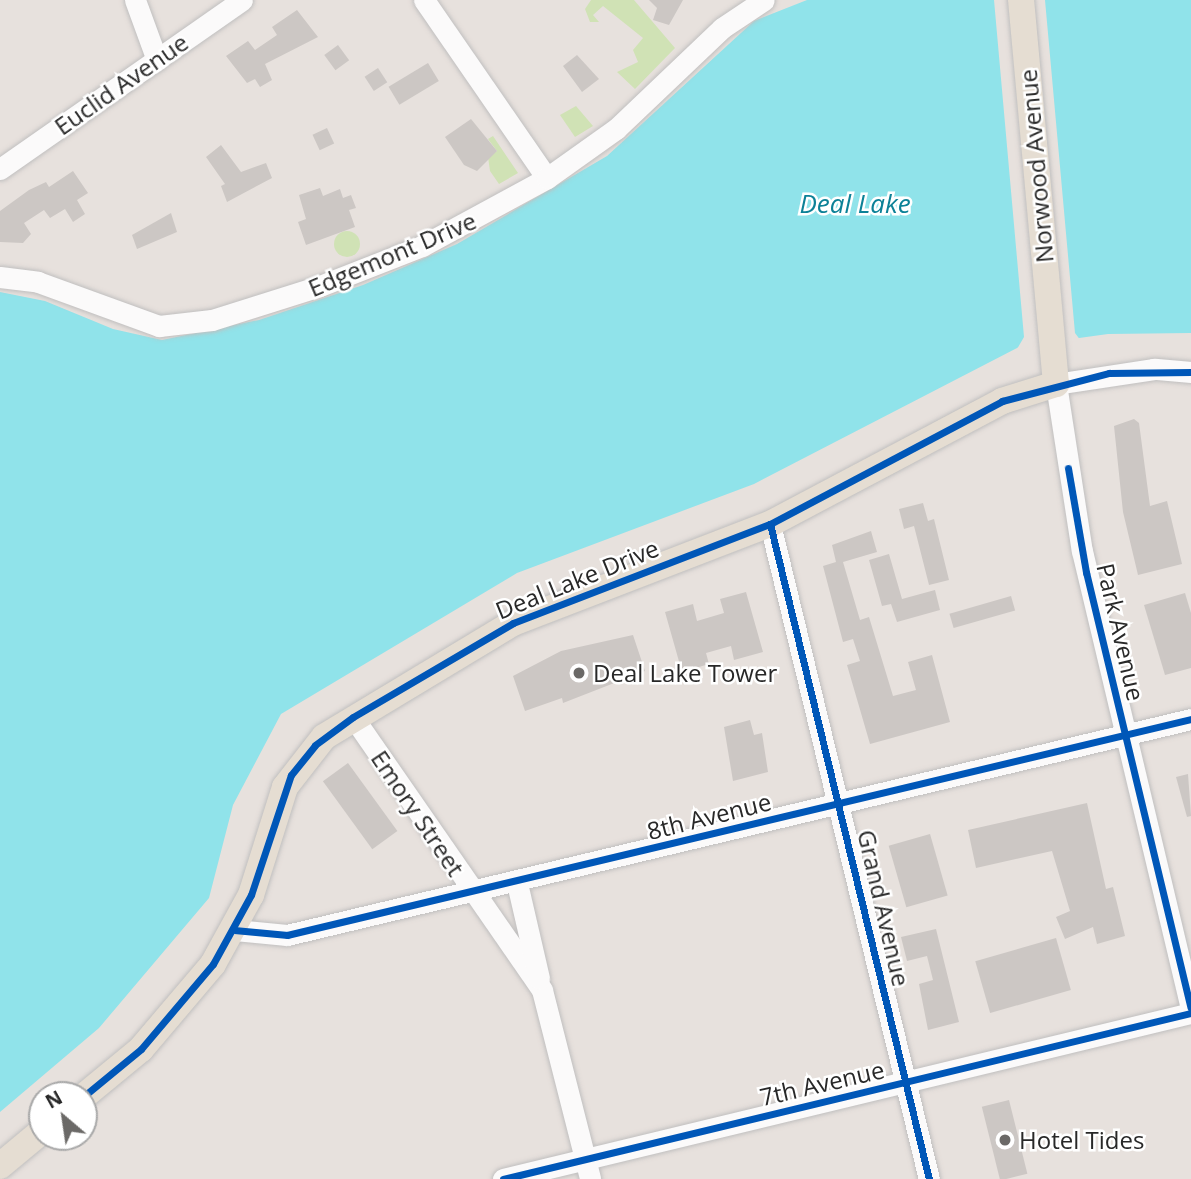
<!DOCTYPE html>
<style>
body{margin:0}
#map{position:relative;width:1191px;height:1179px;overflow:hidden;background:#e7e1dd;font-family:"Open Sans",sans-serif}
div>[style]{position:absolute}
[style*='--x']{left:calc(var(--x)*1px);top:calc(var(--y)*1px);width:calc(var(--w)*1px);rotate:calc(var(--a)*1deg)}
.green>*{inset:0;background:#d0e2b5}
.round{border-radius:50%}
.water>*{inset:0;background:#90e3ea}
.pier>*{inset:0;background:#e7e1dd}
.building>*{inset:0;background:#ccc7c4;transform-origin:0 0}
.roads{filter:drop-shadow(0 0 2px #c0bfbf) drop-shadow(0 0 2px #c0bfbf)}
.minor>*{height:21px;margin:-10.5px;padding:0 10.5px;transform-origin:10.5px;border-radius:10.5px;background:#fbfafa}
.major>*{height:26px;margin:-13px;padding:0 13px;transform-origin:13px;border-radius:13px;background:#e5ddd2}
.cycleway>*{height:7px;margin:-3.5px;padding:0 3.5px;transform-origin:3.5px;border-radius:3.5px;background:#0057b8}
.dots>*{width:19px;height:19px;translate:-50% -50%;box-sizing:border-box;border:4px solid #fff;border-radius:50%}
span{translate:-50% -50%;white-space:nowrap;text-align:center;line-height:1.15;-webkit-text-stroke:5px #fff;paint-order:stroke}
.street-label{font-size:24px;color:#282828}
.poi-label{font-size:24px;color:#282828}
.left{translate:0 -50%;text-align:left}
.water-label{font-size:26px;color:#0c8197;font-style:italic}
.north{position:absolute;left:28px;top:1081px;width:70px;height:70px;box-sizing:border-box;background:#fff;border:2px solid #a9a9a9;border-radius:50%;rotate:331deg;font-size:19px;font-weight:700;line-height:28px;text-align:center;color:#282828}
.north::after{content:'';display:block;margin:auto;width:24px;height:32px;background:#6b6967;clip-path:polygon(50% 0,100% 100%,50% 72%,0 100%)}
</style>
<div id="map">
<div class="green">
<div style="clip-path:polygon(591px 0,634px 0,675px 48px,635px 89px,617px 72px,638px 62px,633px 50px,643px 38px,603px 6px,593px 15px,599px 22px,590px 22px,585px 9px)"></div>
<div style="clip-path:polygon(576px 106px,593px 126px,575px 137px,560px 115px)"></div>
<div style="clip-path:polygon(493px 136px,518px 173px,499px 184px,490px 171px,488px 157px,497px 151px,488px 139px)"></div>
<div class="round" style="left:334px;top:231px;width:26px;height:26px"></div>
</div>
<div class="water">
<div style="clip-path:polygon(807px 0,1191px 0,1191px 333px,1108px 334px,1021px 346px,754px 484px,517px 573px,281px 714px,233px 805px,209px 898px,99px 1028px,0 1112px,0 292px,45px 301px,113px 329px,162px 340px,259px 320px,363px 285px,457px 244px,607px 156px,754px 21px)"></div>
</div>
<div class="pier">
<div style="clip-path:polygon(994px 0,1045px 0,1075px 333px,1081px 341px,1017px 349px,1024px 337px)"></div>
</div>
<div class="building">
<div style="clip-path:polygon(649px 0,683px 0,669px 25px,653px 20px,657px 8px)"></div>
<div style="clip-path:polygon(297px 10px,318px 37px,265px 64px,272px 80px,260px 87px,255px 79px,247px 83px,226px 56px,248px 41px,255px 50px,277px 35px,272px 27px)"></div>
<div style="left:338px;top:45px;width:19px;height:17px;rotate:54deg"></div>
<div style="clip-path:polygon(577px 55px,599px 79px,582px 92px,563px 66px)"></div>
<div style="left:428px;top:63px;width:21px;height:46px;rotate:59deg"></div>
<div style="left:378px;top:68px;width:17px;height:16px;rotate:57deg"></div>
<div style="clip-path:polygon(471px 119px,497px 151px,477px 171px,464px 165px,445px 137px)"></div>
<div style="left:327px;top:128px;width:17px;height:16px;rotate:65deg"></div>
<div style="clip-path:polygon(221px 145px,241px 172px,266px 163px,272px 178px,227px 202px,221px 186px,225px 184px,206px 157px)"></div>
<div style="clip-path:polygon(73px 171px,88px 193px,77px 200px,85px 214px,73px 222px,65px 209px,50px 218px,44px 210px,24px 223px,31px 234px,23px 243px,0 242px,0 211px,29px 190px,46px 182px,49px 187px)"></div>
<div style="clip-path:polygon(320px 188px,323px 196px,340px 189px,343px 198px,351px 195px,356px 208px,349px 210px,355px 227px,306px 245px,298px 222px,306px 219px,299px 195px)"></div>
<div style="clip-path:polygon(171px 213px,177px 232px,137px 249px,132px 235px)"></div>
<div style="clip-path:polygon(1134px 419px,1139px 423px,1150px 506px,1167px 501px,1182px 564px,1138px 575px,1123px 512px,1114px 426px)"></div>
<div style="clip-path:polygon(923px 503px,928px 521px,934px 519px,949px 580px,929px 585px,914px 526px,904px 529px,899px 509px)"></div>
<div style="clip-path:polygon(871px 531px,877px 552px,843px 562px,860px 620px,869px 617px,893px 696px,916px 690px,908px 662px,932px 655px,950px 722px,870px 744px,847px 665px,860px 661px,853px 639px,843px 642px,823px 566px,836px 562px,832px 545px)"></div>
<div style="clip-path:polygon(889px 554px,902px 599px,935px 590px,940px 610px,897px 622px,891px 604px,882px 606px,869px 560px)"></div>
<div style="clip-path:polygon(746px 592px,763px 652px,734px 660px,731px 646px,706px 653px,709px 664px,682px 672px,665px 612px,693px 604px,697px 621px,724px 613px,720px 599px)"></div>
<div style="clip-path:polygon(1185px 593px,1191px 613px,1191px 668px,1165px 675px,1144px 605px)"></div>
<div style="left:1011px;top:596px;width:15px;height:64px;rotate:74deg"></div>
<div style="clip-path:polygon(633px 635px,645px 671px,563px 703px,562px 698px,525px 711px,513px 676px,561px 651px)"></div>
<div style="clip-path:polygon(750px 720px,754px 735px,762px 733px,768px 772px,733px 781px,724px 727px)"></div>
<div style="left:348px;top:763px;width:84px;height:31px;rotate:54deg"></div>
<div style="clip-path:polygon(1188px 774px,1191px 816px,1187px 817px,1176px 777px)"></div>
<div style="clip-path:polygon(1087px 803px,1106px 889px,1113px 887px,1125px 936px,1097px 944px,1093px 927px,1065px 939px,1056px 917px,1070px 911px,1052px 851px,976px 868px,968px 830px)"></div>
<div style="left:930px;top:834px;width:64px;height:43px;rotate:74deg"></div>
<div style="clip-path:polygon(936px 929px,959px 1022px,928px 1030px,919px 984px,933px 980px,927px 956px,907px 961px,901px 937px)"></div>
<div style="left:1056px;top:938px;width:54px;height:84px;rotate:74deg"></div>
<div style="left:1009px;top:1100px;width:76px;height:28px;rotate:76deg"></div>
</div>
<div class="roads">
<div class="minor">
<div style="--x:135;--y:0;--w:64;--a:69.9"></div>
<div style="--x:424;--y:0;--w:216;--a:55.4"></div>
<div style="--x:0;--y:169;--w:295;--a:-34.9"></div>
<div style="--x:0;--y:277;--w:38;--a:7"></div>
<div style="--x:38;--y:282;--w:129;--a:20"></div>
<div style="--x:159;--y:326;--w:53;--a:-6.5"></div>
<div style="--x:212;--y:320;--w:113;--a:-17.5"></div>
<div style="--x:320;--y:286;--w:110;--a:-21.4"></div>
<div style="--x:422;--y:246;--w:142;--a:-28.5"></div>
<div style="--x:547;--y:178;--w:85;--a:-35.4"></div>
<div style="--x:616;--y:129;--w:146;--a:-43.6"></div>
<div style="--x:722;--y:28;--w:50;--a:-33.7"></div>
<div style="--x:1191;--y:372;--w:37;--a:-175"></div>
<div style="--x:1154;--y:369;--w:99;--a:171.3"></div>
<div style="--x:1056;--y:384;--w:169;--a:81.2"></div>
<div style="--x:1082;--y:551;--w:470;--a:76.6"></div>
<div style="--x:770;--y:524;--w:674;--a:76.36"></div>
<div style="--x:353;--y:717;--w:332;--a:55.3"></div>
<div style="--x:542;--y:990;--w:195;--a:75.7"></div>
<div style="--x:517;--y:883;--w:98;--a:77"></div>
<div style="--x:235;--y:930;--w:52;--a:5.5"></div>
<div style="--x:287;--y:935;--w:929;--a:-13.44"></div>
<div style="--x:503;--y:1179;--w:708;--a:-13.57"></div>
</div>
<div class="major">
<div style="--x:84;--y:1096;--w:74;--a:-39.5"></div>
<div style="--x:141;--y:1049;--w:111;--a:-49.7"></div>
<div style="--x:213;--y:964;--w:79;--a:-61.2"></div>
<div style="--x:251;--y:895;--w:113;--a:-72.5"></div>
<div style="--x:285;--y:787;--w:63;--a:-52"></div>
<div style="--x:324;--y:737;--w:221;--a:-31.1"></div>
<div style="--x:513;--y:623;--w:275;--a:-21.1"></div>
<div style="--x:770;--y:524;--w:263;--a:-27.9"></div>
<div style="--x:1002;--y:401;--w:57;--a:-17.5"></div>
<div style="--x:1056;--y:384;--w:386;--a:-95.2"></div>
<div style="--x:0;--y:1166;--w:55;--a:-39.8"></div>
</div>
</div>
<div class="cycleway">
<div style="--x:1068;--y:468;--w:106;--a:80.2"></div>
<div style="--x:1086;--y:572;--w:448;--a:76.5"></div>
<div style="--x:770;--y:524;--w:674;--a:76.36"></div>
<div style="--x:235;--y:930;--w:52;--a:5.5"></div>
<div style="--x:287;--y:935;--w:929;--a:-13.44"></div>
<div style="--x:84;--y:1096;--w:74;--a:-39.5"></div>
<div style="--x:141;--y:1049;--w:111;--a:-49.7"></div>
<div style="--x:213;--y:964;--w:79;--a:-61.2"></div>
<div style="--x:251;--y:895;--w:126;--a:-71.6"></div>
<div style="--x:291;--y:775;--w:38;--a:-51"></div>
<div style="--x:315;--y:745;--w:47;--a:-36.4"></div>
<div style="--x:353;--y:717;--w:186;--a:-30.4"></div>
<div style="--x:513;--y:623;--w:275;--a:-21.1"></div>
<div style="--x:770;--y:524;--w:263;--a:-27.9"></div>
<div style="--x:1002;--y:401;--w:111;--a:-14.7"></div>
<div style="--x:1109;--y:373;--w:82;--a:-0.7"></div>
<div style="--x:503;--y:1179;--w:708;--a:-13.57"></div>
</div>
<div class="dots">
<div style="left:579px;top:673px;background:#6b6967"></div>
<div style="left:1005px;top:1140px;background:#6b6967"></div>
</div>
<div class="street-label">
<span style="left:121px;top:84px;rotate:-35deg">Euclid Avenue</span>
<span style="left:1036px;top:166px;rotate:-95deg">Norwood Avenue</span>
<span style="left:392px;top:254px;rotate:-23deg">Edgemont Drive</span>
<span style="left:577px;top:579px;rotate:-22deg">Deal Lake Drive</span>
<span style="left:1121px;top:632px;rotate:77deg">Park Avenue</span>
<span style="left:418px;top:813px;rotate:56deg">Emory Street</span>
<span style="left:709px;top:816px;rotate:-14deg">8th Avenue</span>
<span style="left:884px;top:908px;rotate:77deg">Grand Avenue</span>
<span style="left:822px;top:1083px;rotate:-13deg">7th Avenue</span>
</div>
<div class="poi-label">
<span class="left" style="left:593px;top:673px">Deal Lake Tower</span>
<span class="left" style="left:1019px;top:1140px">Hotel Tides</span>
</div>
<div class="water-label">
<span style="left:855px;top:204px">Deal Lake</span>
</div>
<div class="north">N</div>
</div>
